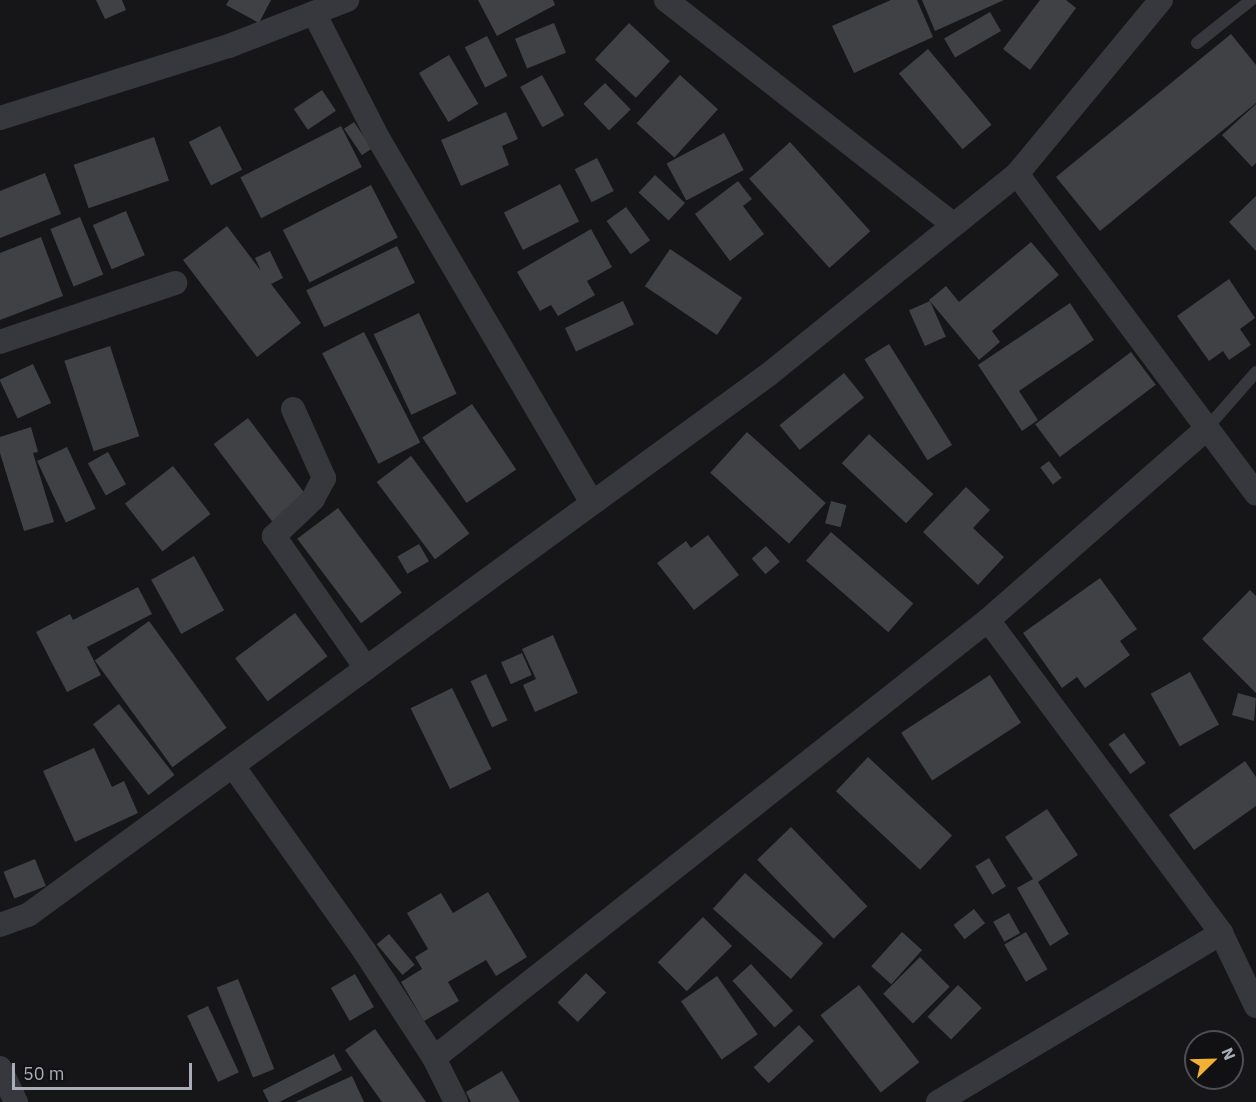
<!DOCTYPE html>
<style>
body{margin:0}
#map{position:relative;width:1256px;height:1102px;overflow:hidden;background:#161618;font-family:"IBM Plex Sans",sans-serif}
div>[style]{position:absolute}
[style*='--x']{left:calc(var(--x)*1px);top:calc(var(--y)*1px);width:calc(var(--w)*1px);rotate:calc(var(--a)*1deg)}
.building>*{inset:0;background:#404145;transform-origin:0 0}
.service>*{height:12px;margin:-6px;padding:0 6px;transform-origin:6px;border-radius:6px;background:#37383d}
.minor>*{height:24px;margin:-12px;padding:0 12px;transform-origin:12px;border-radius:12px;background:#37383d}
span{translate:-50% -50%;white-space:nowrap;text-align:center;line-height:1.15;-webkit-text-stroke:4.5px #111113;paint-order:stroke}
.north{position:absolute;left:1184px;top:1030px;width:60px;height:60px;box-sizing:border-box;background:#111113;border:2px solid #4d4f55;border-radius:50%;rotate:67deg;font-size:16px;font-weight:700;line-height:24px;text-align:center;color:#a8adb8}
.north::after{content:'';display:block;margin:auto;width:21px;height:27px;background:#f2b134;clip-path:polygon(50% 0,100% 100%,50% 72%,0 100%)}
.scale{position:absolute;left:12px;top:1063px;width:180px;height:27px;box-sizing:border-box;border:3px solid #a8adb8;border-top:0;padding-left:8px;font-size:18px;line-height:21px;white-space:nowrap;color:#a8adb8;-webkit-text-stroke:4px #111113;paint-order:stroke}
</style>
<div id="map">
<div class="building">
<div style="clip-path:polygon(96px 0,122px 0,126px 10px,105px 19px)"></div>
<div style="clip-path:polygon(229px 0,271px 0,259px 23px,226px 5px)"></div>
<div style="clip-path:polygon(478px 0,553px 0,555px 5px,497px 36px)"></div>
<div style="clip-path:polygon(891px 0,917px 0,933px 37px,854px 73px,832px 26px)"></div>
<div style="clip-path:polygon(922px 0,1004px 0,935px 31px)"></div>
<div style="clip-path:polygon(1040px 0,1066px 0,1076px 8px,1030px 70px,1003px 49px)"></div>
<div style="left:990px;top:12px;width:22px;height:53px;rotate:60deg"></div>
<div style="left:554px;top:23px;width:32px;height:42px;rotate:68deg"></div>
<div style="left:629px;top:23px;width:56px;height:50px;rotate:43deg"></div>
<div style="clip-path:polygon(1231px 34px,1256px 65px,1256px 103px,1100px 231px,1056px 177px)"></div>
<div style="left:487px;top:36px;width:45px;height:25px;rotate:63deg"></div>
<div style="left:928px;top:49px;width:99px;height:38px;rotate:50deg"></div>
<div style="left:449px;top:55px;width:57px;height:35px;rotate:59deg"></div>
<div style="left:542px;top:75px;width:46px;height:25px;rotate:61deg"></div>
<div style="left:680px;top:75px;width:51px;height:65px;rotate:42deg"></div>
<div style="left:605px;top:83px;width:37px;height:30px;rotate:46deg"></div>
<div style="left:322px;top:90px;width:25px;height:34px;rotate:56deg"></div>
<div style="clip-path:polygon(1256px 104px,1256px 163px,1252px 167px,1222px 135px)"></div>
<div style="clip-path:polygon(506px 112px,518px 139px,502px 146px,509px 165px,461px 186px,441px 140px)"></div>
<div style="left:354px;top:122px;width:32px;height:12px;rotate:56deg"></div>
<div style="left:220px;top:126px;width:49px;height:35px;rotate:63deg"></div>
<div style="left:341px;top:126px;width:46px;height:113px;rotate:63deg"></div>
<div style="left:724px;top:133px;width:42px;height:65px;rotate:62deg"></div>
<div style="left:154px;top:137px;width:46px;height:85px;rotate:71deg"></div>
<div style="left:790px;top:142px;width:120px;height:55px;rotate:48deg"></div>
<div style="left:597px;top:158px;width:37px;height:25px;rotate:63deg"></div>
<div style="clip-path:polygon(45px 173px,61px 214px,0 238px,0 191px)"></div>
<div style="left:655px;top:175px;width:41px;height:24px;rotate:43deg"></div>
<div style="clip-path:polygon(738px 181px,752px 199px,743px 206px,764px 234px,730px 261px,695px 214px)"></div>
<div style="left:560px;top:184px;width:42px;height:63px;rotate:63deg"></div>
<div style="left:371px;top:185px;width:59px;height:99px;rotate:63deg"></div>
<div style="clip-path:polygon(1256px 196px,1256px 251px,1229px 222px)"></div>
<div style="left:626px;top:207px;width:41px;height:24px;rotate:54deg"></div>
<div style="left:126px;top:211px;width:48px;height:36px;rotate:67deg"></div>
<div style="left:80px;top:217px;width:62px;height:32px;rotate:68deg"></div>
<div style="clip-path:polygon(227px 226px,261px 271px,255px 258px,270px 251px,283px 278px,271px 284px,301px 323px,257px 357px,183px 260px)"></div>
<div style="clip-path:polygon(591px 229px,612px 267px,587px 281px,595px 295px,558px 316px,551px 305px,540px 311px,517px 272px)"></div>
<div style="clip-path:polygon(41px 237px,63px 296px,0 320px,0 253px)"></div>
<div style="clip-path:polygon(1031px 242px,1059px 275px,992px 331px,1000px 342px,979px 360px,929px 300px,946px 286px,959px 302px)"></div>
<div style="left:397px;top:246px;width:41px;height:101px;rotate:64deg"></div>
<div style="left:670px;top:249px;width:87px;height:45px;rotate:34deg"></div>
<div style="clip-path:polygon(1229px 279px,1255px 318px,1240px 329px,1251px 345px,1229px 360px,1223px 351px,1209px 361px,1177px 316px)"></div>
<div style="left:623px;top:301px;width:26px;height:64px;rotate:65deg"></div>
<div style="left:930px;top:301px;width:39px;height:23px;rotate:66deg"></div>
<div style="clip-path:polygon(1070px 303px,1094px 340px,1019px 391px,1038px 420px,1022px 431px,978px 365px)"></div>
<div style="left:419px;top:313px;width:89px;height:50px;rotate:65deg"></div>
<div style="left:364px;top:332px;width:124px;height:47px;rotate:63deg"></div>
<div style="left:889px;top:344px;width:119px;height:29px;rotate:58deg"></div>
<div style="left:110px;top:346px;width:95px;height:48px;rotate:72deg"></div>
<div style="left:1131px;top:352px;width:41px;height:120px;rotate:53deg"></div>
<div style="left:33px;top:364px;width:43px;height:37px;rotate:65deg"></div>
<div style="left:844px;top:373px;width:32px;height:83px;rotate:51deg"></div>
<div style="left:472px;top:404px;width:79px;height:60px;rotate:56deg"></div>
<div style="left:248px;top:418px;width:102px;height:43px;rotate:53deg"></div>
<div style="clip-path:polygon(31px 427px,38px 452px,33px 453px,54px 522px,24px 531px,0 453px,0 437px)"></div>
<div style="left:747px;top:432px;width:106px;height:55px;rotate:42deg"></div>
<div style="left:869px;top:434px;width:88px;height:40px;rotate:43deg"></div>
<div style="left:67px;top:447px;width:68px;height:33px;rotate:65deg"></div>
<div style="left:108px;top:452px;width:37px;height:23px;rotate:61deg"></div>
<div style="left:411px;top:456px;width:97px;height:43px;rotate:53deg"></div>
<div style="left:1049px;top:461px;width:21px;height:11px;rotate:53deg"></div>
<div style="left:173px;top:466px;width:61px;height:61px;rotate:52deg"></div>
<div style="clip-path:polygon(966px 487px,990px 510px,973px 528px,1004px 557px,978px 585px,923px 532px)"></div>
<div style="left:831px;top:501px;width:16px;height:23px;rotate:15deg"></div>
<div style="left:338px;top:508px;width:106px;height:51px;rotate:53deg"></div>
<div style="left:831px;top:532px;width:109px;height:38px;rotate:41deg"></div>
<div style="clip-path:polygon(708px 535px,739px 575px,694px 610px,657px 563px,686px 541px,691px 548px)"></div>
<div style="left:419px;top:544px;width:20px;height:25px;rotate:60deg"></div>
<div style="left:766px;top:546px;width:21px;height:19px;rotate:49deg"></div>
<div style="left:194px;top:556px;width:62px;height:49px;rotate:61deg"></div>
<div style="clip-path:polygon(1100px 578px,1137px 629px,1120px 641px,1130px 655px,1085px 688px,1077px 677px,1062px 688px,1023px 633px)"></div>
<div style="clip-path:polygon(138px 587px,152px 614px,87px 647px,101px 675px,67px 692px,36px 632px,70px 614px,73px 620px)"></div>
<div style="clip-path:polygon(1250px 590px,1256px 596px,1256px 693px,1202px 639px)"></div>
<div style="left:295px;top:613px;width:54px;height:75px;rotate:53deg"></div>
<div style="left:149px;top:621px;width:132px;height:67px;rotate:54deg"></div>
<div style="clip-path:polygon(553px 635px,578px 693px,535px 712px,523px 685px,536px 679px,522px 649px)"></div>
<div style="left:522px;top:653px;width:24px;height:23px;rotate:66deg"></div>
<div style="left:1190px;top:672px;width:60px;height:45px;rotate:61deg"></div>
<div style="left:486px;top:674px;width:51px;height:17px;rotate:65deg"></div>
<div style="left:990px;top:675px;width:57px;height:106px;rotate:57deg"></div>
<div style="left:452px;top:688px;width:90px;height:46px;rotate:64deg"></div>
<div style="clip-path:polygon(1238px 693px,1256px 698px,1254px 721px,1232px 715px)"></div>
<div style="left:119px;top:704px;width:90px;height:33px;rotate:52deg"></div>
<div style="left:1124px;top:733px;width:37px;height:19px;rotate:54deg"></div>
<div style="clip-path:polygon(94px 748px,112px 787px,124px 781px,138px 813px,75px 842px,43px 771px)"></div>
<div style="left:868px;top:757px;width:115px;height:47px;rotate:43deg"></div>
<div style="clip-path:polygon(1245px 761px,1256px 777px,1256px 806px,1194px 850px,1169px 815px)"></div>
<div style="clip-path:polygon(1047px 809px,1078px 855px,1038px 882px,1069px 934px,1050px 946px,1017px 888px,1033px 879px,1005px 837px)"></div>
<div style="left:791px;top:827px;width:110px;height:47px;rotate:46deg"></div>
<div style="left:989px;top:858px;width:33px;height:16px;rotate:59deg"></div>
<div style="left:35px;top:859px;width:29px;height:34px;rotate:68deg"></div>
<div style="left:745px;top:873px;width:105px;height:48px;rotate:42deg"></div>
<div style="clip-path:polygon(488px 892px,527px 957px,496px 976px,486px 960px,448px 982px,459px 1001px,424px 1021px,401px 982px,422px 969px,415px 957px,428px 949px,407px 913px,441px 893px,453px 913px)"></div>
<div style="left:974px;top:909px;width:18px;height:26px;rotate:52deg"></div>
<div style="left:1009px;top:913px;width:23px;height:18px;rotate:61deg"></div>
<div style="left:703px;top:917px;width:41px;height:64px;rotate:45deg"></div>
<div style="left:902px;top:932px;width:27px;height:46px;rotate:42deg"></div>
<div style="left:1026px;top:932px;width:43px;height:25px;rotate:60deg"></div>
<div style="left:389px;top:934px;width:40px;height:16px;rotate:50deg"></div>
<div style="left:920px;top:957px;width:42px;height:52px;rotate:45deg"></div>
<div style="left:751px;top:964px;width:63px;height:25px;rotate:48deg"></div>
<div style="left:586px;top:973px;width:28px;height:41px;rotate:44deg"></div>
<div style="left:355px;top:974px;width:38px;height:28px;rotate:60deg"></div>
<div style="left:717px;top:976px;width:71px;height:44px;rotate:55deg"></div>
<div style="left:238px;top:979px;width:97px;height:23px;rotate:68deg"></div>
<div style="left:859px;top:985px;width:98px;height:49px;rotate:52deg"></div>
<div style="left:958px;top:985px;width:33px;height:44px;rotate:44deg"></div>
<div style="left:208px;top:1006px;width:73px;height:23px;rotate:65deg"></div>
<div style="left:799px;top:1025px;width:22px;height:62px;rotate:47deg"></div>
<div style="clip-path:polygon(375px 1029px,426px 1102px,382px 1102px,345px 1050px)"></div>
<div style="left:334px;top:1054px;width:18px;height:80px;rotate:63deg"></div>
<div style="clip-path:polygon(502px 1071px,520px 1102px,471px 1102px,466px 1092px)"></div>
<div style="clip-path:polygon(352px 1076px,364px 1102px,295px 1102px)"></div>
</div>
<div class="service">
<div style="--x:1197;--y:43;--w:69;--a:-38.5"></div>
<div style="--x:1206;--y:429;--w:76;--a:-48.7"></div>
</div>
<div class="minor">
<div style="--x:666;--y:0;--w:365;--a:38"></div>
<div style="--x:314;--y:13;--w:140;--a:62.9"></div>
<div style="--x:378;--y:138;--w:423;--a:59.6"></div>
<div style="--x:0;--y:118;--w:240;--a:-17.5"></div>
<div style="--x:229;--y:46;--w:127;--a:-21.3"></div>
<div style="--x:1017;--y:174;--w:399;--a:53.2"></div>
<div style="--x:0;--y:342;--w:185;--a:-18.6"></div>
<div style="--x:293;--y:409;--w:76;--a:65.8"></div>
<div style="--x:324;--y:478;--w:24;--a:118"></div>
<div style="--x:313;--y:499;--w:54;--a:136.5"></div>
<div style="--x:274;--y:536;--w:161;--a:55.1"></div>
<div style="--x:988;--y:620;--w:390;--a:53.3"></div>
<div style="--x:1221;--y:933;--w:81;--a:64.4"></div>
<div style="--x:233;--y:766;--w:228;--a:54.6"></div>
<div style="--x:365;--y:952;--w:126;--a:56.9"></div>
<div style="--x:434;--y:1058;--w:49;--a:63.4"></div>
<div style="--x:0;--y:925;--w:30;--a:-20"></div>
<div style="--x:28;--y:915;--w:916;--a:-36.12"></div>
<div style="--x:768;--y:375;--w:320;--a:-38.9"></div>
<div style="--x:1017;--y:174;--w:226;--a:-50.4"></div>
<div style="--x:434;--y:1058;--w:706;--a:-38.33"></div>
<div style="--x:988;--y:620;--w:290;--a:-41.2"></div>
<div style="--x:0;--y:1068;--w:38;--a:65"></div>
<div style="--x:938;--y:1102;--w:330;--a:-30.8"></div>
</div>
<div class="north">N</div>
<div class="scale">50 m</div>
</div>
